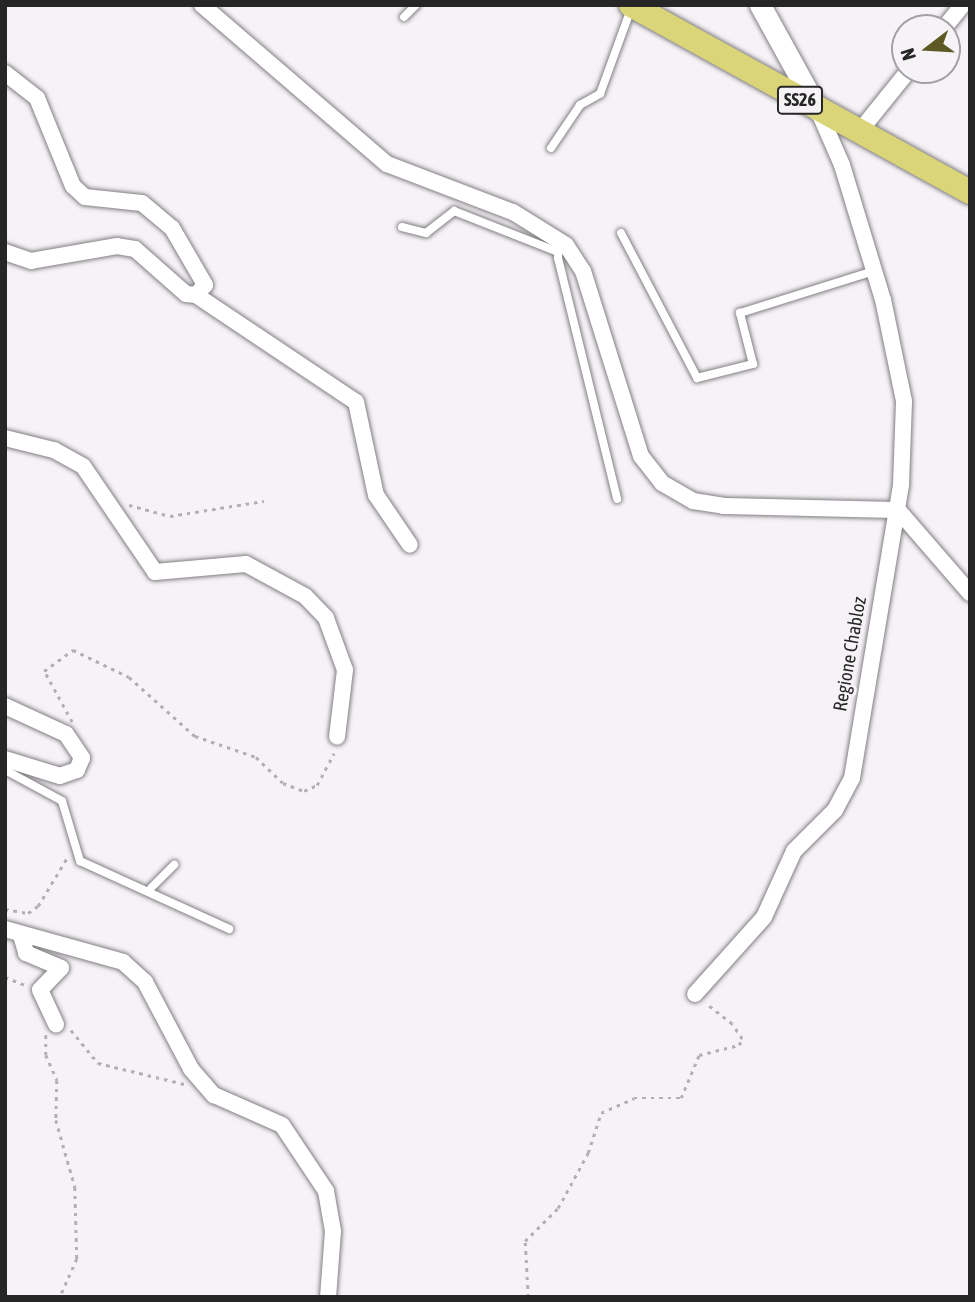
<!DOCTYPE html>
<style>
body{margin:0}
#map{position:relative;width:975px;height:1302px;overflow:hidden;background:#f6f3f7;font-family:"Asap Condensed",sans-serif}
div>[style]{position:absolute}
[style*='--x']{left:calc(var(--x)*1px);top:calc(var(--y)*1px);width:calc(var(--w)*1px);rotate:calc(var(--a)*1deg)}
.path>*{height:2.5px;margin-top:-1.25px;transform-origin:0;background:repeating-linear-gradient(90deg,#b2b0b3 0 3.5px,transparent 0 8.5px)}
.roads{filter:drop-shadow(0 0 2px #827f83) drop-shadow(0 0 2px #827f83)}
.lane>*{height:8px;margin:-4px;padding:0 4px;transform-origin:4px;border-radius:4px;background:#fff}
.street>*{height:16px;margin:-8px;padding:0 8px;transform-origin:8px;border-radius:8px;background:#fff}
.secondary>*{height:21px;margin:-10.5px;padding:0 10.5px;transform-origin:10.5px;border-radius:10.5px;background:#fff}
.primary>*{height:24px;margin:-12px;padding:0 12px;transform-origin:12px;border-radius:12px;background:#dad578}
span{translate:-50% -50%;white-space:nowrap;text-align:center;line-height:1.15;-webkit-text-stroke:6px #f6f3f7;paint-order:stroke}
.shield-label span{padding:2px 5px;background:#f6f3f7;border:2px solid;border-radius:5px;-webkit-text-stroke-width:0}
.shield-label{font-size:18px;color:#272627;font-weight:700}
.street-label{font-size:19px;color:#272627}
.frame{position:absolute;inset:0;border:7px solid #272627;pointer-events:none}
.north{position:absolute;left:891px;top:14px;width:70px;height:70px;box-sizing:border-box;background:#f6f3f7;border:2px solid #a3a1a4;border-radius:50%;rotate:253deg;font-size:19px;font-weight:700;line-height:28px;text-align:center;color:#272627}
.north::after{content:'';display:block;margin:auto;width:24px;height:32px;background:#5c5925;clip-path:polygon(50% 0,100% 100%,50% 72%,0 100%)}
</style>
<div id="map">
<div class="path">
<div style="--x:129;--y:505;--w:42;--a:15"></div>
<div style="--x:170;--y:516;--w:95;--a:-9.1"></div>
<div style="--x:72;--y:722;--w:58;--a:-118.8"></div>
<div style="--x:44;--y:671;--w:36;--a:-36"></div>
<div style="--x:73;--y:650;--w:62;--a:25.7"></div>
<div style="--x:129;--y:677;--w:89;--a:41.8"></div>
<div style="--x:195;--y:736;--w:65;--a:19"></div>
<div style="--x:256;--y:757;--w:37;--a:44"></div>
<div style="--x:283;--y:783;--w:22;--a:21"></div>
<div style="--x:304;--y:791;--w:14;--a:-25"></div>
<div style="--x:317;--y:785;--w:36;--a:-62"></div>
<div style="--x:5;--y:909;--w:23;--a:10"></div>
<div style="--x:28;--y:913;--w:12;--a:-35"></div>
<div style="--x:38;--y:906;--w:58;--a:-59"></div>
<div style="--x:5;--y:977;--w:22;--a:22"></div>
<div style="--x:71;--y:1030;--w:43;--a:50.7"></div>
<div style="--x:98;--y:1063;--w:89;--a:13.6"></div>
<div style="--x:46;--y:1035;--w:20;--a:90"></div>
<div style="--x:46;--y:1055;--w:27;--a:66"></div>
<div style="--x:57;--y:1080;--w:40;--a:91.4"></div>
<div style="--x:56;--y:1120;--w:70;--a:74.2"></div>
<div style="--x:75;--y:1187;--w:72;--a:88.4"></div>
<div style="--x:77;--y:1259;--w:42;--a:114.1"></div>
<div style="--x:528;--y:1297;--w:56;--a:-93.1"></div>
<div style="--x:525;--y:1241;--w:47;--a:-45"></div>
<div style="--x:558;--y:1208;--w:63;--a:-61.4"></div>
<div style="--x:588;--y:1153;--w:42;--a:-72"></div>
<div style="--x:601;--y:1113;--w:36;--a:-24"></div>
<div style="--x:634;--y:1098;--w:47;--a:0"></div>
<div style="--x:681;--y:1098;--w:47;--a:-67.3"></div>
<div style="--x:699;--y:1055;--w:41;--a:-14"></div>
<div style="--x:739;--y:1045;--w:7;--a:-63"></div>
<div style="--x:742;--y:1039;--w:18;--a:-124"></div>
<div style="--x:732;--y:1024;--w:34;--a:-142"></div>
</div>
<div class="roads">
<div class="lane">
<div style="--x:404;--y:17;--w:17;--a:-45"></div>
<div style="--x:551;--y:148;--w:52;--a:-56"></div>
<div style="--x:580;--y:105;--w:23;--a:-29"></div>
<div style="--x:600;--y:94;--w:90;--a:-70"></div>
<div style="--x:402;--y:227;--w:25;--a:14"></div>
<div style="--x:426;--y:233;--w:36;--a:-38"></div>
<div style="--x:454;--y:211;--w:112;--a:21.5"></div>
<div style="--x:621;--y:233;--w:164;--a:62.3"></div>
<div style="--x:697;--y:378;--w:58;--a:-14"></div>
<div style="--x:753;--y:364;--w:53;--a:-104.3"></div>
<div style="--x:740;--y:313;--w:140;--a:-17.4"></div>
<div style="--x:559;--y:239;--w:19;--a:93"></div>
<div style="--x:558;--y:258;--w:248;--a:76.2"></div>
<div style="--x:5;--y:770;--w:65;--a:28.5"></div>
<div style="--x:62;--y:801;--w:63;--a:73.3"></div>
<div style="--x:80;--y:861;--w:164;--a:24.5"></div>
<div style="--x:151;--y:888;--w:33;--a:-45"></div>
</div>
<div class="street">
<div style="--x:202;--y:5;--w:244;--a:40.7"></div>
<div style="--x:387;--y:164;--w:135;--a:20.9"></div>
<div style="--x:513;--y:212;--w:62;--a:31.9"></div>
<div style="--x:566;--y:245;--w:31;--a:57"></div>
<div style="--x:583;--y:271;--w:194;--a:72.6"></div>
<div style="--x:641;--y:456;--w:34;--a:52"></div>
<div style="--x:662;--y:483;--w:36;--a:30"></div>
<div style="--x:693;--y:501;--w:30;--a:9"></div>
<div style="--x:723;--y:506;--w:175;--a:1.3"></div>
<div style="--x:944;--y:28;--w:28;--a:-51"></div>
<div style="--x:5;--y:73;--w:41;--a:38"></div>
<div style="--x:37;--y:98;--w:95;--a:67.8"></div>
<div style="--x:73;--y:186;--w:16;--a:43"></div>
<div style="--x:85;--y:197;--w:57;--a:6"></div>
<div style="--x:142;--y:203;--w:39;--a:40"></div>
<div style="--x:172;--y:228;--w:66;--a:59.9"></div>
<div style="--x:205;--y:285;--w:13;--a:132"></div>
<div style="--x:196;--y:295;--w:10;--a:-174"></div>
<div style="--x:186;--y:294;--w:68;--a:-138.6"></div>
<div style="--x:135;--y:249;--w:18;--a:-171"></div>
<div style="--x:117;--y:246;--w:87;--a:170.1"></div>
<div style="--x:31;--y:261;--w:28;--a:-161"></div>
<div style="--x:859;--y:132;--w:80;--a:-51.1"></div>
<div style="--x:196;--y:295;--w:192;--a:33.8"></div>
<div style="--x:356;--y:402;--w:95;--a:77.9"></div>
<div style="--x:376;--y:495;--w:60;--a:55.8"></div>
<div style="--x:5;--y:438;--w:50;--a:13.8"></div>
<div style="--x:54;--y:450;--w:33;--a:29"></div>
<div style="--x:83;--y:466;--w:128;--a:55.8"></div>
<div style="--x:155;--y:572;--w:91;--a:-5"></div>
<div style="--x:246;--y:564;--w:67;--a:28.5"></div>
<div style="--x:305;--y:596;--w:30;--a:46"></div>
<div style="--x:326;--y:618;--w:55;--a:69.9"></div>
<div style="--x:345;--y:670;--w:67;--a:96.8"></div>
<div style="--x:898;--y:510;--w:110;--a:49.1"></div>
<div style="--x:5;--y:706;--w:67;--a:24.7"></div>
<div style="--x:66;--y:734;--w:29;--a:56"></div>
<div style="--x:82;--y:758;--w:13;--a:113"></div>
<div style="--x:77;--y:770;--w:18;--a:161"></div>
<div style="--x:60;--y:776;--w:58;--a:-162.8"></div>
<div style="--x:5;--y:929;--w:123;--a:15.6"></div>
<div style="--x:123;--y:962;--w:30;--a:42"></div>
<div style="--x:145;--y:982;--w:98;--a:62.1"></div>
<div style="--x:191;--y:1069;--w:35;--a:49"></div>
<div style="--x:214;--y:1095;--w:74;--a:23.8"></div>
<div style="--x:282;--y:1125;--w:79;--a:56.3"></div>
<div style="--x:326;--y:1191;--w:41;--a:80.1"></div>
<div style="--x:333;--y:1231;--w:66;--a:94.3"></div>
<div style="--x:21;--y:935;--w:19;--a:74"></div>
<div style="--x:26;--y:953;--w:38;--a:23"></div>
<div style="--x:61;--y:968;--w:30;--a:134"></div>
<div style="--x:40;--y:990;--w:38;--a:65"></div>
<div style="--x:695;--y:994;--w:103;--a:-48.1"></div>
<div style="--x:764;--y:917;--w:72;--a:-65.6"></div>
<div style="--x:794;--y:851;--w:58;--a:-45"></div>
<div style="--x:835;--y:810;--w:36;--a:-62"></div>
<div style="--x:852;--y:778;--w:298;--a:-80.5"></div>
<div style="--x:901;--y:484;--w:83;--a:-87.9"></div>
<div style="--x:904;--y:401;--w:103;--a:-101.7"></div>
<div style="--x:883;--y:300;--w:141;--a:-106.9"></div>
<div style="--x:842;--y:165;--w:60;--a:-113.6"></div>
</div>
<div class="secondary">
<div style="--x:760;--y:5;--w:120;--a:61.1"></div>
</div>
<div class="primary">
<div style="--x:631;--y:5;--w:387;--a:28.9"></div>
</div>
</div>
<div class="shield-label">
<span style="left:800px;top:100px">SS26</span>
</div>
<div class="street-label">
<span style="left:850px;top:654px;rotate:-80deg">Regione Chabloz</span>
</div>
<div class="frame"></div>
<div class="north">N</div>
</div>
